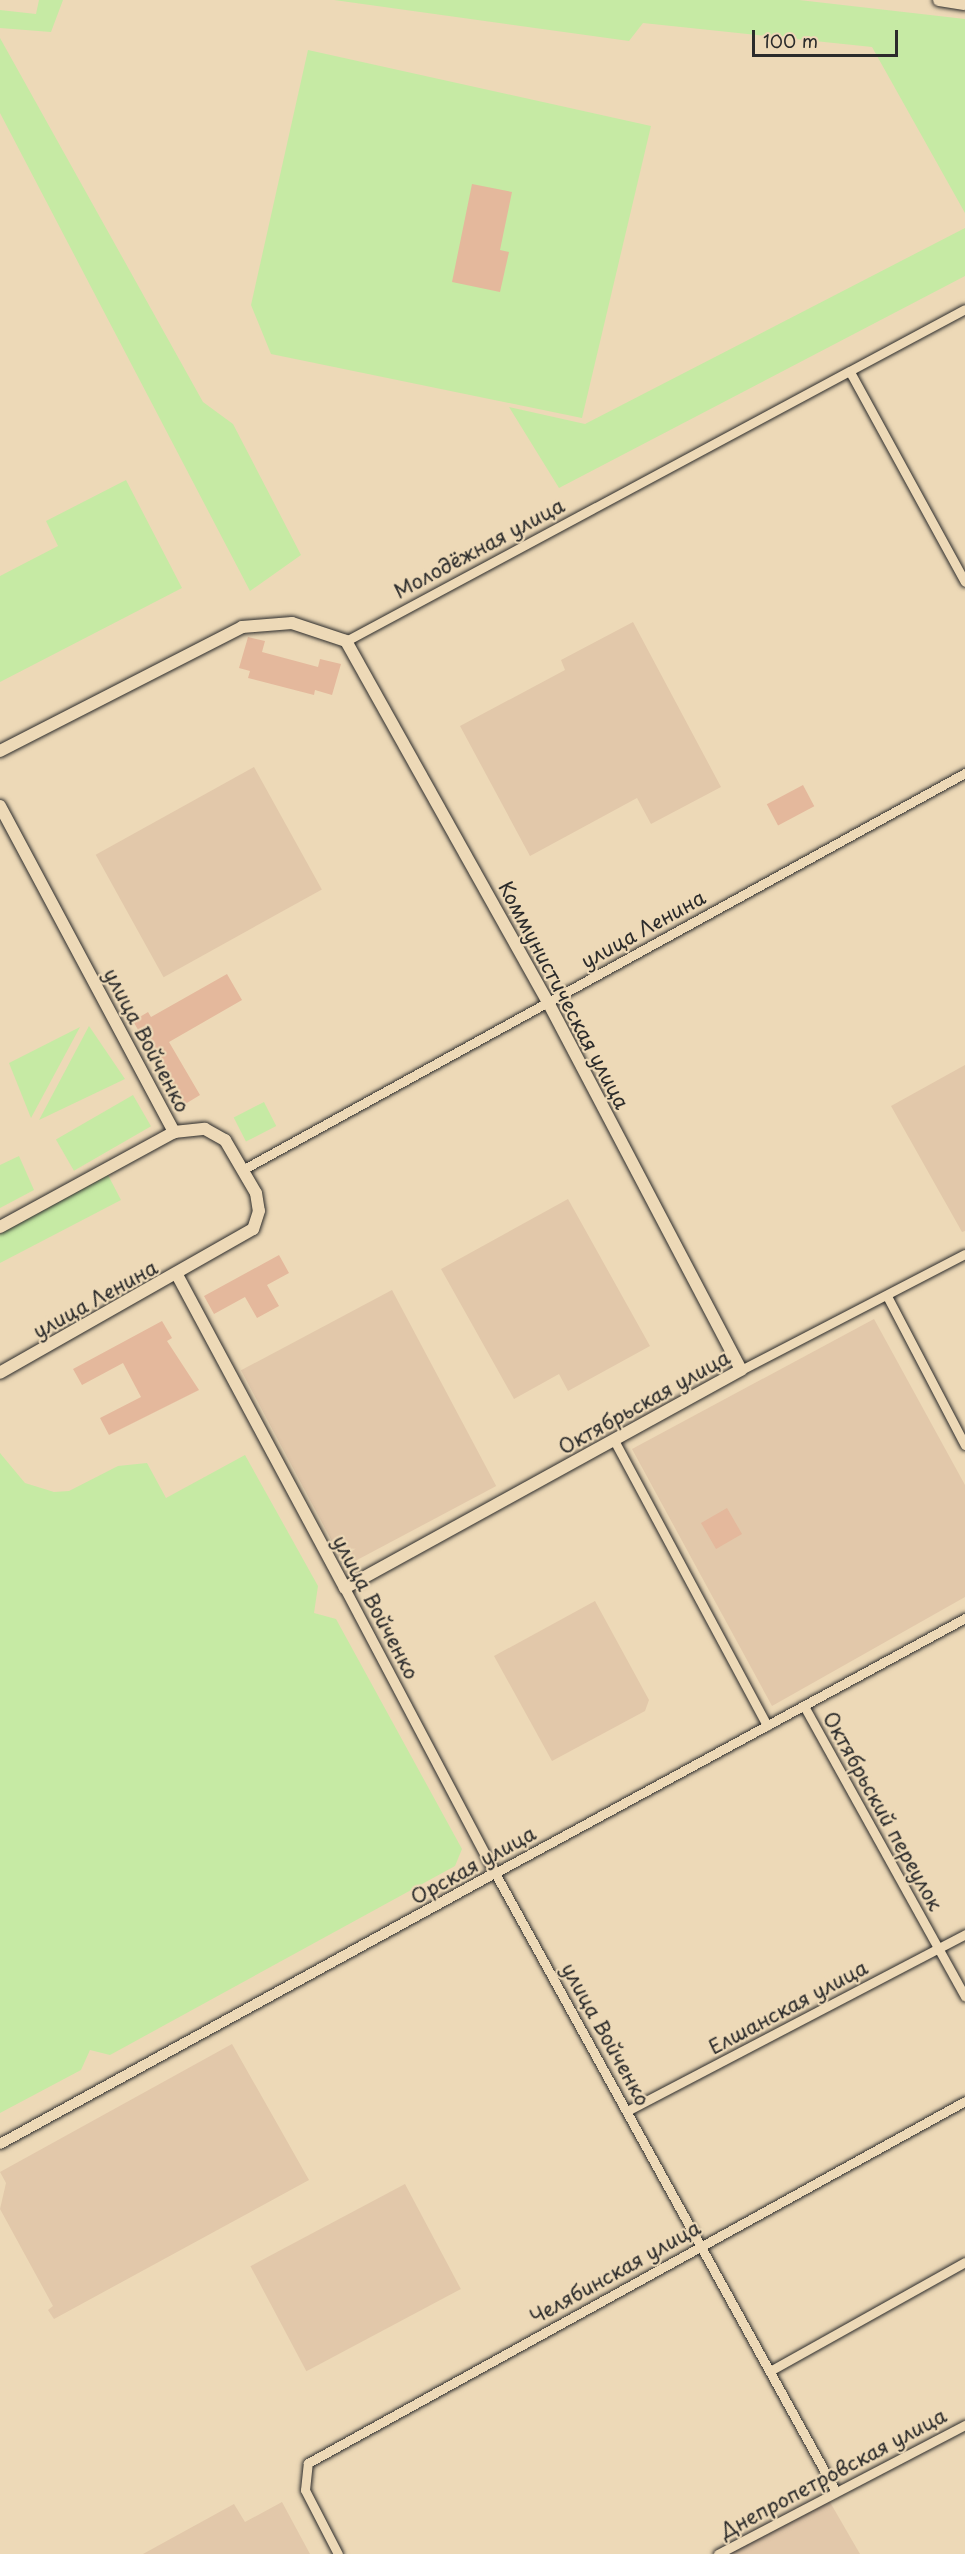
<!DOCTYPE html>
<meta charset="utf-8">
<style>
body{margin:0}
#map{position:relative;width:965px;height:2554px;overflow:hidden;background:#edd9b7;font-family:"Playpen Sans",sans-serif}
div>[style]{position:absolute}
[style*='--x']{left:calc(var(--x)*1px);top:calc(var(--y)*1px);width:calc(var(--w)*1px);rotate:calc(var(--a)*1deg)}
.built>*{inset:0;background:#e2c8aa;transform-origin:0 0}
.green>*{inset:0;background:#c6eaa4;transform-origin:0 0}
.building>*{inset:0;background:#e4b89c;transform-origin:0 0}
.roads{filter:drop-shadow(0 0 2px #2b2b2b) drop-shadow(0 0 2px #2b2b2b)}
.minor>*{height:9px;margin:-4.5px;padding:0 4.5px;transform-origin:4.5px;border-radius:4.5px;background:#edd9b7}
.tertiary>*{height:10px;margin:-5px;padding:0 5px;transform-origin:5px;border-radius:5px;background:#edd9b7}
.secondary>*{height:12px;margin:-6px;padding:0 6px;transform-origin:6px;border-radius:6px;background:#edd9b7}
span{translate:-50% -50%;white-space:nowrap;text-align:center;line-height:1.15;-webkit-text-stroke:4.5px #edd9b7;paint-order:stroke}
.street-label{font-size:20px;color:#2b2b2b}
.scale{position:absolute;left:752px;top:30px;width:146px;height:27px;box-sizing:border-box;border:3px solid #2b2b2b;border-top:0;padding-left:8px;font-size:18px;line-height:21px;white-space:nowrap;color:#2b2b2b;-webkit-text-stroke:4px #edd9b7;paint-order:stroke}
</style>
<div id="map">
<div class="built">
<div style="clip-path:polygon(633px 622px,721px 787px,651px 824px,637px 798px,530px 856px,460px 726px,565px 670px,561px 660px)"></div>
<div style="left:254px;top:767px;width:140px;height:181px;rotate:61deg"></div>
<div style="clip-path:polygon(965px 1065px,965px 1231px,962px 1232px,891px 1106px)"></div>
<div style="clip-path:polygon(568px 1199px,650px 1346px,568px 1391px,559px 1374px,514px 1399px,441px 1269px)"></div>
<div style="left:392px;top:1290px;width:222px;height:171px;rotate:62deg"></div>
<div style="clip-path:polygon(874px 1319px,965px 1485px,965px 1597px,772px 1706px,632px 1449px)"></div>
<div style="clip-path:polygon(595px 1601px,649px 1700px,645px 1711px,552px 1761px,494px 1656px)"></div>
<div style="clip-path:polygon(232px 2044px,309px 2180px,54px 2319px,48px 2310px,53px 2306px,0 2209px,6px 2183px,0 2172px)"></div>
<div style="left:405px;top:2184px;width:119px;height:175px;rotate:62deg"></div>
<div style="clip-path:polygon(827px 2497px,860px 2554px,724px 2554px)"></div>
<div style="clip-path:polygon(282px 2502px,310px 2554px,143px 2554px,234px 2504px,245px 2522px)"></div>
</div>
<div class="green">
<div style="clip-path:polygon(39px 0,63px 0,51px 32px,0 28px,0 10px,36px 14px)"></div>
<div style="clip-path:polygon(334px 0,799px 0,965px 19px,965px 213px,872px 47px,643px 23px,629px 41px)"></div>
<div style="clip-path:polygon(0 38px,203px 402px,233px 424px,301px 555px,250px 591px,0 113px)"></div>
<div style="clip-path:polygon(308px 50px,651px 126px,582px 418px,271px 354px,251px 305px)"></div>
<div style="clip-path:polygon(965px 228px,965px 276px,559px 488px,509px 407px,585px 424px)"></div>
<div style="clip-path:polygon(126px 480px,182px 588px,0 682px,0 576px,58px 546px,46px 521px)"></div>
<div style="clip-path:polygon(89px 1026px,125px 1079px,39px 1120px)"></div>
<div style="clip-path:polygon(80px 1027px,31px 1118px,9px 1063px)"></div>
<div style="left:133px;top:1095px;width:36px;height:89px;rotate:60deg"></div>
<div style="left:264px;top:1102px;width:27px;height:34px;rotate:63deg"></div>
<div style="clip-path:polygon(19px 1156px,34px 1190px,0 1208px,0 1165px)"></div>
<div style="clip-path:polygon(108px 1175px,121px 1200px,0 1263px,0 1234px)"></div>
<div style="clip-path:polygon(0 1453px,25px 1483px,54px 1492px,69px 1491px,118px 1466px,147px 1463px,166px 1498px,245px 1455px,318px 1586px,314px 1613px,336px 1619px,462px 1849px,455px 1866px,110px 2055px,90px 2050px,81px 2070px,0 2113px)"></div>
</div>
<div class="building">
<div style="clip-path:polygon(472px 184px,512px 192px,500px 250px,509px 252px,500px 292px,452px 282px)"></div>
<div style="clip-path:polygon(248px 637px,265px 641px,262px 652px,318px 667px,320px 659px,341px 664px,332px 695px,315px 690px,314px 695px,248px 678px,250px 671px,239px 668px)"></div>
<div style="left:803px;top:785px;width:24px;height:41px;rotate:62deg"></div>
<div style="clip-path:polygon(227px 974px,242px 1000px,169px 1042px,200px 1095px,182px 1106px,133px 1021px,148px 1012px,151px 1017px)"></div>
<div style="clip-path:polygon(279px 1255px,289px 1273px,267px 1285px,279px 1306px,257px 1318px,245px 1297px,214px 1314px,204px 1296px)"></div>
<div style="clip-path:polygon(162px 1321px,172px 1338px,167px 1341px,199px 1390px,109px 1435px,100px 1418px,141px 1397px,123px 1363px,82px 1385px,73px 1369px)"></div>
<div style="left:727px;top:1508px;width:30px;height:30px;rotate:60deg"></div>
</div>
<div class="roads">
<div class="minor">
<div style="--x:850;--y:372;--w:239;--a:61.3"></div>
<div style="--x:346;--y:641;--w:702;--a:-28.21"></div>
<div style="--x:244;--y:1169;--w:823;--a:-28.78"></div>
<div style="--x:887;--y:1296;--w:168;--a:62.4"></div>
<div style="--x:741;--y:1370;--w:252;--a:-27.4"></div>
<div style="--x:615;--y:1442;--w:322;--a:61.8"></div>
<div style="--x:804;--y:1706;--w:332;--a:61"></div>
<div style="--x:627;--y:2111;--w:382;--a:-27.6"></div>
<div style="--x:770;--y:2371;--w:223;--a:-29.2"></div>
<div style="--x:835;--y:2490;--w:704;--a:-118.86"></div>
<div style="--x:495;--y:1873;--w:535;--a:-28.48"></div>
<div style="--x:338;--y:2554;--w:72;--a:-117.3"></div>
<div style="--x:305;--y:2490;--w:27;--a:-84"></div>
<div style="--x:308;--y:2463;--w:750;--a:-28.85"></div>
<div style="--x:718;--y:2554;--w:279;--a:-27.6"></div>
</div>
<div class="tertiary">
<div style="--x:0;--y:2144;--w:564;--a:-28.7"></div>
<div style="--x:495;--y:1873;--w:322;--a:-117.8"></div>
</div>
<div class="secondary">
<div style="--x:939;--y:0;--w:26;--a:9"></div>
<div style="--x:0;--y:751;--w:272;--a:-27.1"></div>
<div style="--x:242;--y:627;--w:50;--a:-4.6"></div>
<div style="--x:292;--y:623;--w:57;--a:18.4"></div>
<div style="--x:346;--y:641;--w:416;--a:60.8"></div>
<div style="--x:549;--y:1004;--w:413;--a:62.3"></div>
<div style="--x:741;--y:1370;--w:452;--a:151.2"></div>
<div style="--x:345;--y:1588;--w:354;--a:-118.2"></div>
<div style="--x:0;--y:806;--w:370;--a:61.9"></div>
<div style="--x:174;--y:1132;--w:31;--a:-6"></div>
<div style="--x:205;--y:1129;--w:23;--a:29"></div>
<div style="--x:225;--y:1140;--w:61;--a:59.7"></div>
<div style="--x:256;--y:1193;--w:18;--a:81"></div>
<div style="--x:259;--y:1211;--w:19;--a:108"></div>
<div style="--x:253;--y:1229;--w:291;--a:150.4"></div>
<div style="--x:0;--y:1227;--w:198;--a:-28.6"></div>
</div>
</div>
<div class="street-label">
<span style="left:479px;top:548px;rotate:-28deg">Молодёжная улица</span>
<span style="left:643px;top:929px;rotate:-29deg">улица Ленина</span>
<span style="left:564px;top:995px;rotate:62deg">Коммунистическая улица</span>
<span style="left:147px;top:1040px;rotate:62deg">улица Войченко</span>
<span style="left:95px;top:1299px;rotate:-29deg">улица Ленина</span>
<span style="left:644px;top:1402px;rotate:-29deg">Октябрьская улица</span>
<span style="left:376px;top:1607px;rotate:62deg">улица Войченко</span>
<span style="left:883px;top:1811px;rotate:61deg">Октябрьский переулок</span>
<span style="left:473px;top:1865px;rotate:-29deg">Орская улица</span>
<span style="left:788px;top:2007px;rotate:-28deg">Елшанская улица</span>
<span style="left:606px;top:2034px;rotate:61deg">улица Войченко</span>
<span style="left:615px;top:2272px;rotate:-29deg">Челябинская улица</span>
<span style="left:833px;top:2473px;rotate:-28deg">Днепропетровская улица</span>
</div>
<div class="scale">100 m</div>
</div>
